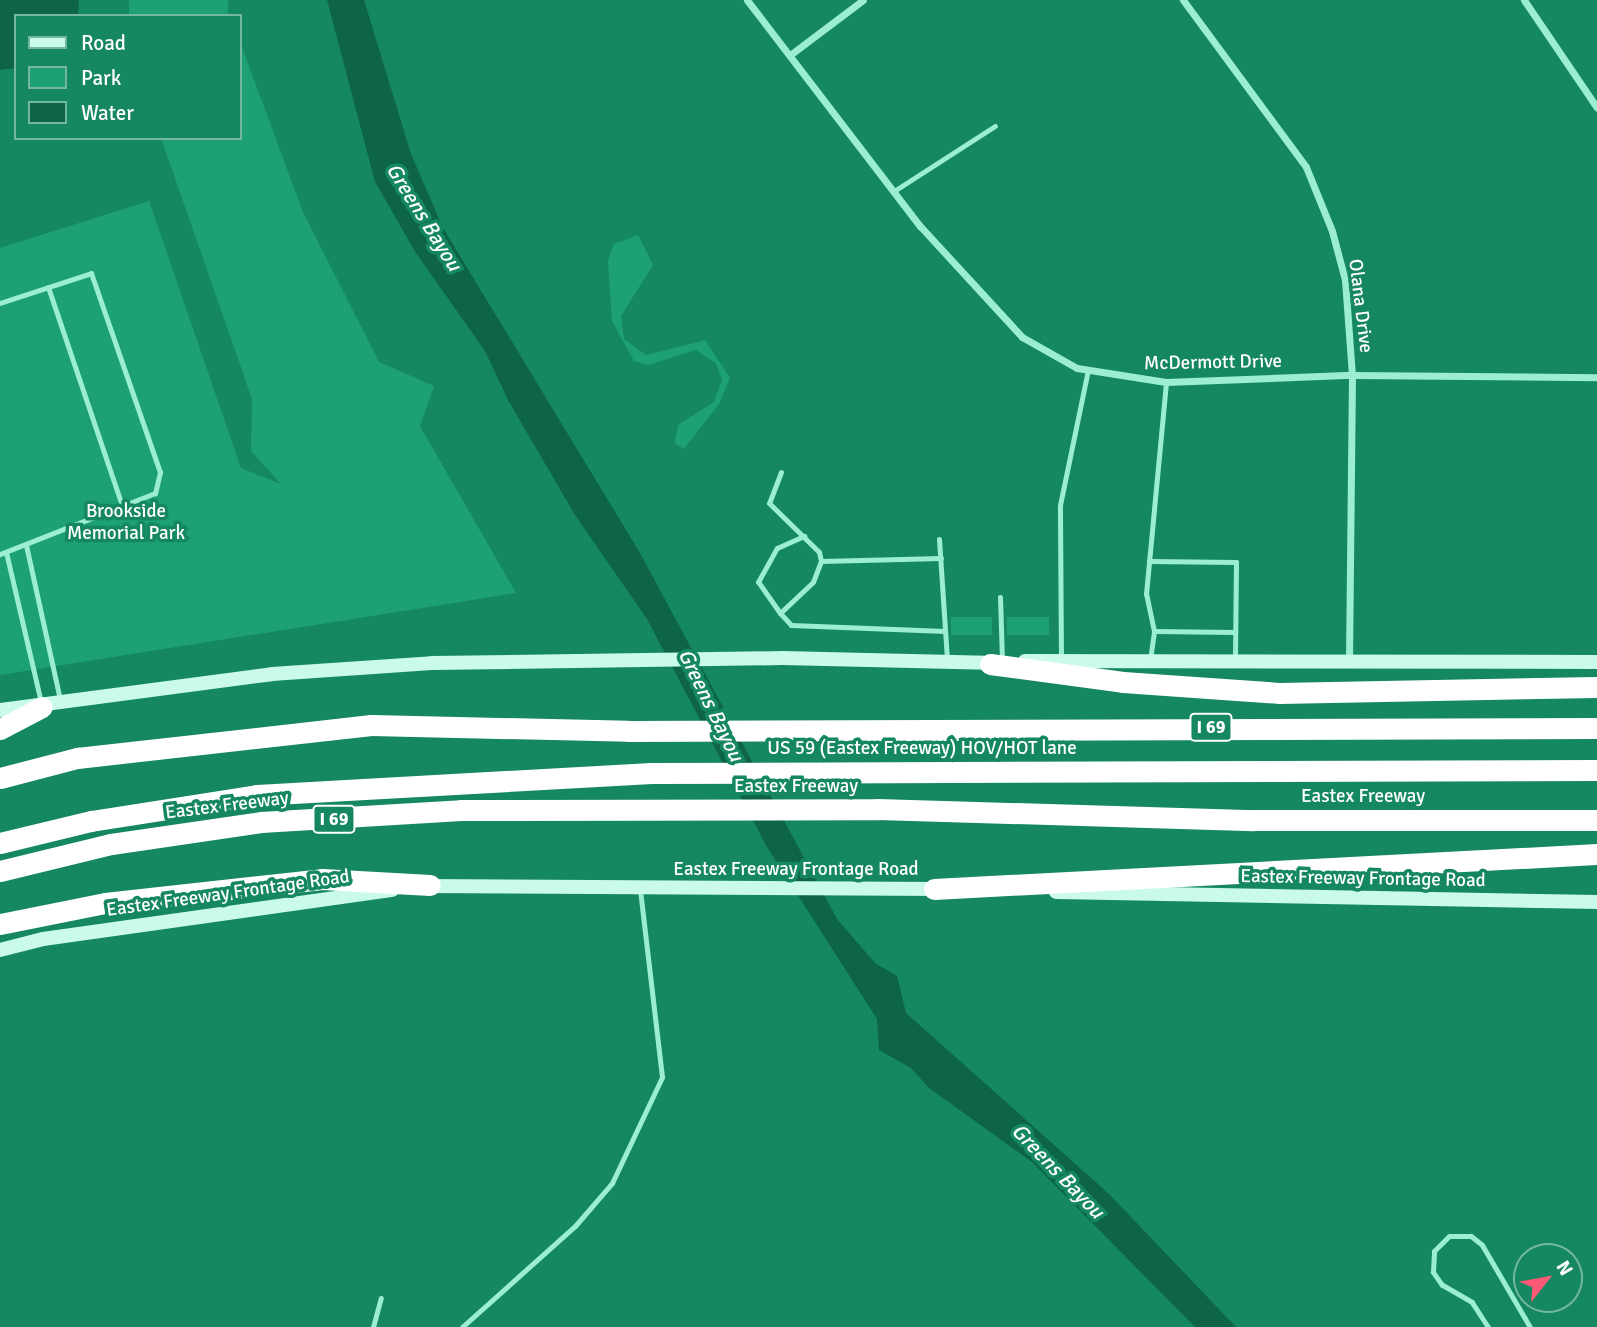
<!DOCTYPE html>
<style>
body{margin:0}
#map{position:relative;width:1597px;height:1327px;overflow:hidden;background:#158762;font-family:Signika,sans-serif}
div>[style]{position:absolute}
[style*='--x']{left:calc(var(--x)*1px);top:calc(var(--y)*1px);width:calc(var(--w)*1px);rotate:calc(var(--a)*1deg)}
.green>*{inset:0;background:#1da174;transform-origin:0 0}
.water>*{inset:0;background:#0d6449}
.lane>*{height:5px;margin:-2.5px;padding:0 2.5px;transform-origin:2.5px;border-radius:2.5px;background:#9beed2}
.street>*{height:7px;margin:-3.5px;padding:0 3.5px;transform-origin:3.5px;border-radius:3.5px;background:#9beed2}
.secondary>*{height:14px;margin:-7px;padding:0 7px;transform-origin:7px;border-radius:7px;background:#c9faea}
.highway>*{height:21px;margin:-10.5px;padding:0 10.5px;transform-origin:10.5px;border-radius:10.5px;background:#fff}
span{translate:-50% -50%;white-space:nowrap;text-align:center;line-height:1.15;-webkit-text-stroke:7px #158762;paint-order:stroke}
.shield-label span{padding:2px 5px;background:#158762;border:2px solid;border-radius:5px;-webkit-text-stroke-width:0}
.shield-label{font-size:18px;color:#fff;font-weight:700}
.street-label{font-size:19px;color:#fff}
.park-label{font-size:19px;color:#fff}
.water-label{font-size:21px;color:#fff;font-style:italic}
.legend{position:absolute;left:14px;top:14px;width:228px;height:126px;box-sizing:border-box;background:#158762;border:2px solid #73b7a1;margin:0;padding:9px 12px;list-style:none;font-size:21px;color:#fff}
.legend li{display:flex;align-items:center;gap:14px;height:35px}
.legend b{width:35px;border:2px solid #73b7a1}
.north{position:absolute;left:1513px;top:1243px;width:70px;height:70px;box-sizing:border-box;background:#158762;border:2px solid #73b7a1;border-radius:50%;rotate:59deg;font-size:19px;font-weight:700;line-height:28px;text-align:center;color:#fff}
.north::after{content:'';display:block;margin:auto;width:24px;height:32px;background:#ff5976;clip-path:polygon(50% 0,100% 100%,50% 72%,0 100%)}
</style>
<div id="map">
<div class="green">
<div style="left:129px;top:0;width:99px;height:16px"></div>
<div style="clip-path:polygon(240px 42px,303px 212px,379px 362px,434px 386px,420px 426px,516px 593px,0 675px,0 248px,149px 201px,241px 468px,281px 484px,251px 451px,252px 399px,161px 138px,240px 138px)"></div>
<div style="clip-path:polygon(638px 235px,653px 265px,621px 316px,624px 339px,646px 355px,705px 340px,730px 378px,719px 404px,684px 449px,675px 443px,678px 425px,714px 402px,722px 380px,716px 363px,696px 350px,648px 365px,634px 361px,612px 321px,608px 260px,614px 244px)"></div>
<div style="left:951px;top:617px;width:41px;height:18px"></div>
<div style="left:1007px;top:617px;width:42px;height:18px"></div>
</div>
<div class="water">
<div style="clip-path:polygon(0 0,79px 0,78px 16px,16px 16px,16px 68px,0 70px)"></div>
<div style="clip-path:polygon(327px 0,364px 0,411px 154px,443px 228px,640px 553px,837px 919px,875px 963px,897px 976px,906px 1013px,1109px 1194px,1236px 1327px,1195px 1327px,1032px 1162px,929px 1088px,911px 1068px,879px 1050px,877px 1019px,767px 847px,647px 619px,575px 515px,508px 400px,485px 351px,416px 253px,375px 182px)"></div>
</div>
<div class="lane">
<div style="--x:894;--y:191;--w:120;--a:-32.8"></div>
<div style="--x:48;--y:287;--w:231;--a:71.3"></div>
<div style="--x:0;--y:303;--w:96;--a:-18.2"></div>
<div style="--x:91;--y:273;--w:211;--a:70.9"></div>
<div style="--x:160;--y:472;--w:22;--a:103"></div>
<div style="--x:155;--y:493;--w:167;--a:158.5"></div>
<div style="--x:781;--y:472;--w:33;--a:111"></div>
<div style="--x:769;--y:503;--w:70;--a:44.4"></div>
<div style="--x:819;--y:552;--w:9;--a:77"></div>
<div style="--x:821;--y:561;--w:22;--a:111"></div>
<div style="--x:813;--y:582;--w:45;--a:136.8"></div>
<div style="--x:780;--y:613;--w:16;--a:47"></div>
<div style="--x:791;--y:625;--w:154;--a:2.2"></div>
<div style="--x:939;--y:539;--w:121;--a:86.2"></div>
<div style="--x:26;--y:545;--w:159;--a:77.6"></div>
<div style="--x:6;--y:552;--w:155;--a:76.9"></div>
<div style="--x:821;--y:561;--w:120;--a:-1.4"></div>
<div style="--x:1149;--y:561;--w:87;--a:0.7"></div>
<div style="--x:1236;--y:562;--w:99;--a:90.6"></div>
<div style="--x:1000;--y:597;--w:63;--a:88.2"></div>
<div style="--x:780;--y:613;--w:38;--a:-125"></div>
<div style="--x:758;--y:582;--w:39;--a:-61"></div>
<div style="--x:777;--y:548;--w:30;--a:-24"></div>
<div style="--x:1154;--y:631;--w:81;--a:0.7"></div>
<div style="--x:1061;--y:659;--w:154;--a:-90.4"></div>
<div style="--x:1060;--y:505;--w:138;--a:-78.3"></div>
<div style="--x:1150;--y:660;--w:29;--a:-82"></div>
<div style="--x:1154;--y:631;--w:38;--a:-102"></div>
<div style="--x:1146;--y:594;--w:213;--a:-84.6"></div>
<div style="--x:373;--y:1327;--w:30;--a:-75"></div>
<div style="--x:462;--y:1327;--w:152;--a:-41.8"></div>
<div style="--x:575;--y:1226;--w:57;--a:-49.3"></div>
<div style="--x:612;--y:1183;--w:117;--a:-64.7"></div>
<div style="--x:662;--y:1077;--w:188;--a:-96.7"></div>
<div style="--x:1488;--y:1327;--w:30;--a:-123"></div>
<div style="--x:1472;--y:1302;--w:34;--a:-150"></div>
<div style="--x:1442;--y:1285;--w:16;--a:-125"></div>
<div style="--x:1433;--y:1272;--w:21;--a:-87"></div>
<div style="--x:1434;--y:1251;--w:21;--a:-45"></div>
<div style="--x:1449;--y:1236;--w:22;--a:0"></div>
<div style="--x:1471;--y:1236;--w:14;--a:39"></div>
<div style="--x:1482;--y:1245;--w:95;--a:59.7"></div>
</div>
<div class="street">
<div style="--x:747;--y:0;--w:285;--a:52.6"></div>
<div style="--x:920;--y:226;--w:151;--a:47.4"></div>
<div style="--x:1022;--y:337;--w:63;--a:29.4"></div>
<div style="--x:1077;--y:368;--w:90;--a:8.9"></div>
<div style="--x:1166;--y:382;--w:186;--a:-2.2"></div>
<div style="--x:1352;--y:375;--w:245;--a:0.5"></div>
<div style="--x:1183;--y:0;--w:207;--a:53.6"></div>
<div style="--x:1306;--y:167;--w:69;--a:67.9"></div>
<div style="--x:1332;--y:231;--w:51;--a:75.1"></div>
<div style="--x:1345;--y:280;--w:95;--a:85.8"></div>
<div style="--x:1352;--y:375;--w:287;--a:90.6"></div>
<div style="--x:1524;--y:0;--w:130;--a:55.9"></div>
<div style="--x:790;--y:55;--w:91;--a:-37"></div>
</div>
<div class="secondary">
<div style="--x:1025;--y:661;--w:572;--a:0.1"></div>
<div style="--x:0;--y:710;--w:274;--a:-7.5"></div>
<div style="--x:272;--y:674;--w:160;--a:-3.9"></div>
<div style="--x:432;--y:663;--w:350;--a:-0.8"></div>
<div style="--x:782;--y:658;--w:215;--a:1.3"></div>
<div style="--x:423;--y:886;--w:519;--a:0.33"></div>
<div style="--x:1056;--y:892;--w:541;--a:1.06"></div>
<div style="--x:0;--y:950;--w:44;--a:-14.3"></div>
<div style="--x:43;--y:939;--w:353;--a:-8"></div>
</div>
<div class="highway">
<div style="--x:990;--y:664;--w:134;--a:7.7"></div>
<div style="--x:1123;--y:682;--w:156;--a:4"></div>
<div style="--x:1279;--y:693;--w:318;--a:-1.1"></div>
<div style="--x:0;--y:729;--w:47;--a:-27.6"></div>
<div style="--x:0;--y:778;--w:80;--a:-14.6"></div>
<div style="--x:77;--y:758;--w:296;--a:-6.4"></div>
<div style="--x:371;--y:725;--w:257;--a:1.3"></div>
<div style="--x:628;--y:731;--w:969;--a:-0.18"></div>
<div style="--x:0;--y:843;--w:94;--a:-13.6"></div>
<div style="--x:91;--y:821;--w:168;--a:-8.9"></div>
<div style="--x:257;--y:795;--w:395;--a:-3.2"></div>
<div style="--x:651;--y:773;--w:946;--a:-0.18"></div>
<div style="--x:0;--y:871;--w:114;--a:-13.7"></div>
<div style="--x:111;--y:844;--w:152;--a:-8.3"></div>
<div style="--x:261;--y:822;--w:200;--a:-3.4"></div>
<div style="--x:461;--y:810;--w:416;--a:-0.1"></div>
<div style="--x:877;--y:809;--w:377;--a:1.7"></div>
<div style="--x:1254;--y:820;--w:343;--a:0"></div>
<div style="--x:934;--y:889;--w:664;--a:-3.02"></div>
<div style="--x:0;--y:924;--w:107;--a:-11.3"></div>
<div style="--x:105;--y:903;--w:218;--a:-6.3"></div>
<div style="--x:322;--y:879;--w:108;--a:3.2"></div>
</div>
<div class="shield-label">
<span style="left:1211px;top:727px">I 69</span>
<span style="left:334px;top:819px">I 69</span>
</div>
<div class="street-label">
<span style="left:1360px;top:306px;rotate:83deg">Olana Drive</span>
<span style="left:1213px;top:363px;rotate:-1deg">McDermott Drive</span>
<span style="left:922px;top:749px">US 59 (Eastex Freeway) HOV/HOT lane</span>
<span style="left:796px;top:787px">Eastex Freeway</span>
<span style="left:1363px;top:797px">Eastex Freeway</span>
<span style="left:227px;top:806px;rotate:-7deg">Eastex Freeway</span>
<span style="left:796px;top:870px">Eastex Freeway Frontage Road</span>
<span style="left:1363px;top:879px;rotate:1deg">Eastex Freeway Frontage Road</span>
<span style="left:228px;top:894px;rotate:-8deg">Eastex Freeway Frontage Road</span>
</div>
<div class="park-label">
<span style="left:126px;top:523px">Brookside<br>Memorial Park</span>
</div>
<div class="water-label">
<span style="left:424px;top:217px;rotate:58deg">Greens Bayou</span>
<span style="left:711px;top:705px;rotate:64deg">Greens Bayou</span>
<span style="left:1058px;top:1171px;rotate:46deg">Greens Bayou</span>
</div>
<ul class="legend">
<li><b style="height:9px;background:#c9faea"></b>Road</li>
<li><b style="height:19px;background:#1da174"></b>Park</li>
<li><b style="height:19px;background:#0d6449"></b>Water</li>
</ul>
<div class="north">N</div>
</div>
